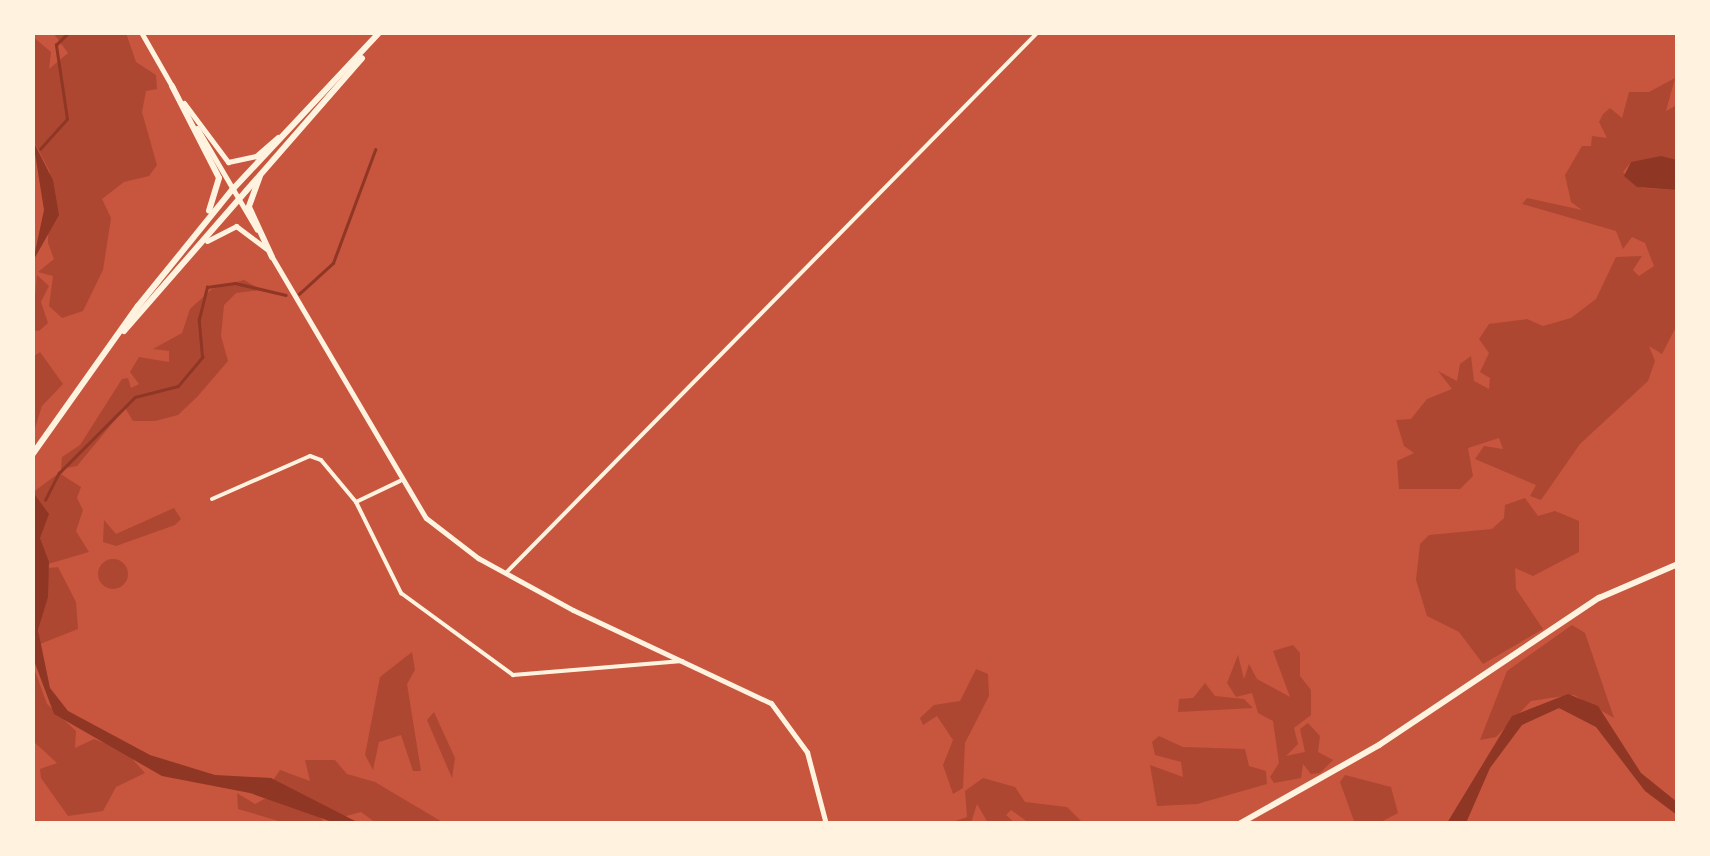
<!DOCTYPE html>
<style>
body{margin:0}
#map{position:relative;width:1710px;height:856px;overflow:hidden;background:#c8553d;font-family:"Crimson Pro",serif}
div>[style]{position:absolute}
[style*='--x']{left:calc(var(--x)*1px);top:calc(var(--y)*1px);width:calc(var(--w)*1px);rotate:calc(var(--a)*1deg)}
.green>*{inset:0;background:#ae4732}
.round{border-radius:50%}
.water>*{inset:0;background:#8f3625}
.stream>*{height:2.5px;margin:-1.25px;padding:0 1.25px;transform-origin:1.25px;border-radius:1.25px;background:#8f3625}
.minor>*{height:4px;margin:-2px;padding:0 2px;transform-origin:2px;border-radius:2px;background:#fff3e0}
.tertiary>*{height:5px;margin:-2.5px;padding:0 2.5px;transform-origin:2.5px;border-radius:2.5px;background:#fff3e0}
.primary>*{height:6px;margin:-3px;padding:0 3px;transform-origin:3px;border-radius:3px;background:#fff3e0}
.trunk>*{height:6px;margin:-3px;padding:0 3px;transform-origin:3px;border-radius:3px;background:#fff3e0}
span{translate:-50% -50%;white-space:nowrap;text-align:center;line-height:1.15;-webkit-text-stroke:10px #fff3e0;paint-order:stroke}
.frame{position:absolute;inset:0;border:35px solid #fff3e0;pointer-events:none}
</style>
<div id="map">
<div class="green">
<div style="clip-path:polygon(126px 33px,136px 62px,156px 75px,157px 89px,146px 91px,142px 112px,157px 165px,149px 176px,124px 182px,102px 199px,111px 218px,103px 270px,83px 311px,62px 318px,49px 306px,53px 276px,38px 272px,54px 259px,48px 243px,50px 172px,33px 140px,32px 36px,51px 52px,49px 69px,68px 53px,54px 34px)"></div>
<div style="clip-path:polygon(1675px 78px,1666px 111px,1677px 105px,1677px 160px,1631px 162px,1623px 172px,1642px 188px,1677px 190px,1677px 325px,1662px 354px,1649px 346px,1655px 361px,1648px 381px,1580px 444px,1541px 500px,1530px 496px,1536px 485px,1475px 459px,1484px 446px,1503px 449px,1499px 438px,1468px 448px,1473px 476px,1460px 489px,1399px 489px,1397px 461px,1414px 453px,1404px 446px,1396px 420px,1411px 419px,1427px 399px,1452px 389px,1438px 371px,1457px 381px,1460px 364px,1471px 356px,1474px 381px,1489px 389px,1490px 378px,1480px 372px,1489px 353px,1479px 339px,1489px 324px,1527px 319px,1543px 326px,1571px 318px,1596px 299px,1616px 257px,1642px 256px,1633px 270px,1639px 276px,1654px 266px,1645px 243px,1632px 237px,1623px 249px,1616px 231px,1522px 204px,1527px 198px,1582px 210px,1571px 202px,1565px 175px,1582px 146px,1591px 146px,1592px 136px,1607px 138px,1599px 122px,1603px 114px,1610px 108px,1622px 118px,1629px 92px,1649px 92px)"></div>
<div style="clip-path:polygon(37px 275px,49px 286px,41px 302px,48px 323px,39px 331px,32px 330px)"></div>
<div style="clip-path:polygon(244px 280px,261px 290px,236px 293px,224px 305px,221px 336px,228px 361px,197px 397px,178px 415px,155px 421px,133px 421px,125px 408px,77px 466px,61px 469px,62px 457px,80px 445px,122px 379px,128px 378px,131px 388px,139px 384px,130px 372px,139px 357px,169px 362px,169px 351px,153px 349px,182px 333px,190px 309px,212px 289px)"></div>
<div style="clip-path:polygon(40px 352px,63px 384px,42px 406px,33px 434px,33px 357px)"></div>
<div style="clip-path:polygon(59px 473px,81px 487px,77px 498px,83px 510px,76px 531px,89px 552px,48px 564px,40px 559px,32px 493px)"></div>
<div style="clip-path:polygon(1525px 498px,1538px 516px,1555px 511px,1579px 521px,1579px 552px,1533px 576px,1515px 568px,1516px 589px,1543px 629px,1483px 664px,1459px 632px,1427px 616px,1416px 580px,1420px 544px,1429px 535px,1492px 529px,1504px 518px,1505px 505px)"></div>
<div style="clip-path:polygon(174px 508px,181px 519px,175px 525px,116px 546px,103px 542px,104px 520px,116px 534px)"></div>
<div class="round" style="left:98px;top:559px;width:30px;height:30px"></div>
<div style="clip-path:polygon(58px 567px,76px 602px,78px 629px,40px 644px,37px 619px,49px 568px)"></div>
<div style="clip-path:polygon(1572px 625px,1585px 633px,1614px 718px,1574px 695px,1557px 697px,1531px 701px,1496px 737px,1480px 740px,1507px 671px)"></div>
<div style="clip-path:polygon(1293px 645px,1300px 653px,1300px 676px,1311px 690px,1311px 715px,1294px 728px,1298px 744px,1286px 756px,1305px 752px,1300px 729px,1308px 723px,1320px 736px,1318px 752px,1333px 760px,1320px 773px,1311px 774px,1303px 764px,1301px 778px,1274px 783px,1270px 777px,1279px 763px,1273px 721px,1258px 713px,1252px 693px,1236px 697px,1227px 683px,1238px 655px,1244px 679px,1249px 664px,1257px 679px,1290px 697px,1273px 651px)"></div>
<div style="clip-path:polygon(412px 652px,415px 670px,407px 684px,421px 771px,413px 771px,401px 735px,379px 742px,373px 770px,365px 755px,380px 677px)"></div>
<div style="clip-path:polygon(32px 663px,47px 704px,76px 731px,75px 748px,94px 739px,125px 751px,145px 773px,116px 787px,103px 811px,68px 816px,41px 778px,40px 769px,57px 763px,33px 741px)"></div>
<div style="clip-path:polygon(976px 669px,988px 674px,989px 696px,965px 743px,963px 788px,953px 794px,943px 765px,953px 740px,937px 716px,923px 725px,920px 718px,934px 705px,960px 701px)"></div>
<div style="clip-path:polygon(1205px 683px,1215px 696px,1244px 699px,1253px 708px,1178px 712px,1179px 699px,1193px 698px)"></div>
<div style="clip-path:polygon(434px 712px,455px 758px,452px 778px,427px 720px)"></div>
<div style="clip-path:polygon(1159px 736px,1183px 747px,1245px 749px,1249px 766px,1266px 771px,1267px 784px,1197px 804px,1157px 806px,1150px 765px,1183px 777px,1181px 762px,1155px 755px,1152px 742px)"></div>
<div style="clip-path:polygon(305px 760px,335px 760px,347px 774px,375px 782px,444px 823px,376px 823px,361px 812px,339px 818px,271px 783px,280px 770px,310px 781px)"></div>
<div style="clip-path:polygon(1345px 775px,1391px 787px,1398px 813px,1379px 823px,1354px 821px,1340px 782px)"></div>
<div style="clip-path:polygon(983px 778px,1015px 787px,1025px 802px,1067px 807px,1083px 823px,1029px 823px,1011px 810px,1006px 815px,1015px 823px,988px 823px,977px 804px,971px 823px,950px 823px,967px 817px,965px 791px)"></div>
<div style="clip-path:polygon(237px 793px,255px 804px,266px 798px,315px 811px,325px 823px,285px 823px,238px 809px)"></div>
</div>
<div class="water">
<div style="clip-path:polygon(33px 141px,53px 180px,59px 215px,33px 261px,44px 210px)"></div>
<div style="clip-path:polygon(1661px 156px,1677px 160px,1677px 190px,1637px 187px,1624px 176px,1631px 162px)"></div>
<div style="clip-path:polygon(32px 491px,49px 514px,40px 538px,49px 562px,48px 597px,38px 630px,50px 688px,68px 711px,150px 755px,215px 775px,271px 778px,359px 823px,335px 823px,250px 793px,162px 776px,54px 714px,33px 658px)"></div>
<div style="clip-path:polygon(1568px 694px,1598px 706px,1641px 773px,1677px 802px,1677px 815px,1645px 791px,1596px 727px,1559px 708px,1522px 725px,1490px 768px,1466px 823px,1447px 823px,1512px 716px)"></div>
</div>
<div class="stream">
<div style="--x:40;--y:149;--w:40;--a:-48"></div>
<div style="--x:67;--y:119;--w:75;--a:-98.5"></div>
<div style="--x:56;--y:45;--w:18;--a:-45"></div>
<div style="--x:299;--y:294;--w:46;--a:-42.4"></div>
<div style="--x:333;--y:263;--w:121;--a:-69.6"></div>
<div style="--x:45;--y:500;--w:30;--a:-63"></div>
<div style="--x:59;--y:473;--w:107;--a:-45"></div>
<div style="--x:135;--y:397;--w:44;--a:-14.3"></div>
<div style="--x:178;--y:386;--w:38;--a:-50"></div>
<div style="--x:202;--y:357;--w:38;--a:-95"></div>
<div style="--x:199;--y:319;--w:33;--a:-76"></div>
<div style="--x:207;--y:287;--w:28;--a:-8"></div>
<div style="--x:235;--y:283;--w:52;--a:13.2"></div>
</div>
<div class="minor">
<div style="--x:212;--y:499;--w:107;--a:-23.7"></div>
<div style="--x:310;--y:456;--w:12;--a:20"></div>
<div style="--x:321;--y:460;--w:55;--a:50.2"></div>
<div style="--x:356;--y:502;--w:49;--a:-25.5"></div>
<div style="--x:356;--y:502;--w:102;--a:63.7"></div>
<div style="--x:401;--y:593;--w:139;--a:36.2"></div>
<div style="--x:513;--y:675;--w:170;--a:-4.7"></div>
<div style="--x:506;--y:573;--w:759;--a:-45.48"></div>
</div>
<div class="tertiary">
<div style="--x:141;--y:32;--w:64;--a:60.3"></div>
<div style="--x:184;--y:103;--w:74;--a:53.3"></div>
<div style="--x:228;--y:162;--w:29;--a:-12"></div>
<div style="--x:256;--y:156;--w:29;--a:-41"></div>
<div style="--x:197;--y:128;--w:118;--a:59.5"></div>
<div style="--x:207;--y:241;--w:33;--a:-27"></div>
<div style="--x:236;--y:226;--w:38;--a:37"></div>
<div style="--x:272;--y:257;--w:303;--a:59.5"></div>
<div style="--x:426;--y:518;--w:66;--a:37.6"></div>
<div style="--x:478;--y:558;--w:108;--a:28.7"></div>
<div style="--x:573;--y:610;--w:219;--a:25.2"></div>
<div style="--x:771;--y:703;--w:61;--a:53.7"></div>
<div style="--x:807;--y:752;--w:74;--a:75.2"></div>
<div style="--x:1141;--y:824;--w:25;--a:0"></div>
</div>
<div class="primary">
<div style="--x:1239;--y:824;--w:161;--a:-29.4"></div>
<div style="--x:1379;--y:745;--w:265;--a:-33.8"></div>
<div style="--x:1599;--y:598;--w:86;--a:-23.3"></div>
</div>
<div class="trunk">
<div style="--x:172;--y:86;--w:103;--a:62.9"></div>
<div style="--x:219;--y:178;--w:34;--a:107"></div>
<div style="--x:260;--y:176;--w:33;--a:110"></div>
<div style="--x:249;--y:207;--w:55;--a:65.3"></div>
<div style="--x:124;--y:331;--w:362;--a:-48.9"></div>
<div style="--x:32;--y:455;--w:183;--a:-54.6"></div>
<div style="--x:138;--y:306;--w:149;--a:-51"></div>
<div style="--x:232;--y:190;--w:216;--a:-46.9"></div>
</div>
<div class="frame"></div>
</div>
